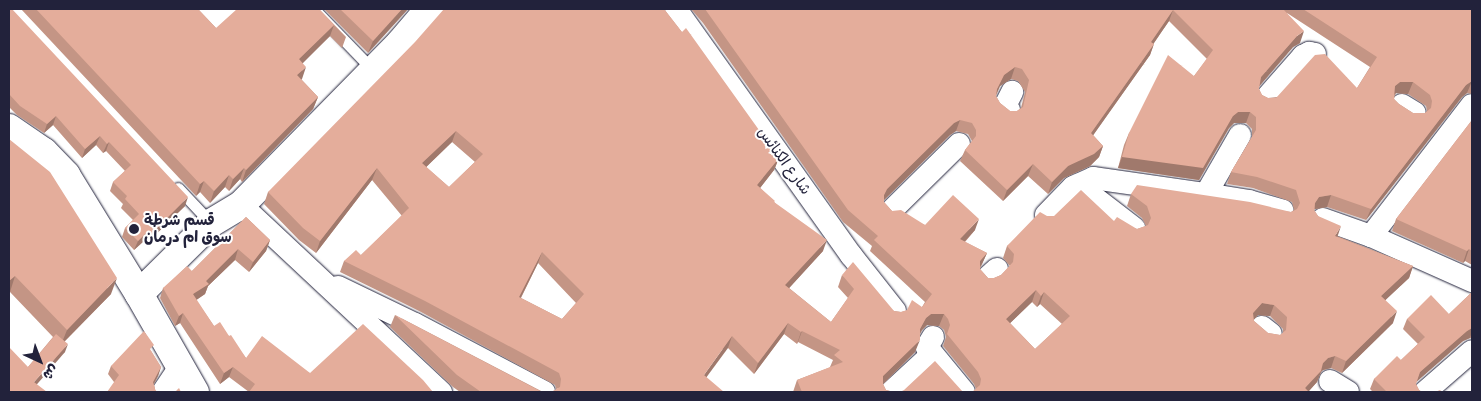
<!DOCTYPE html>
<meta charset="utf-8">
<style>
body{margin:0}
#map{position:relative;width:1481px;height:401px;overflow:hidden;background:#fff;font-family:Itim,"Playpen Sans Arabic",sans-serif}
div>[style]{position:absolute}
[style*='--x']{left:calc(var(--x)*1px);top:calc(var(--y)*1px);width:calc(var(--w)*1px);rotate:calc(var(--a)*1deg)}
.roads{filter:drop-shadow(0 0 1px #22223b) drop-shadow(0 0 1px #22223b)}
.service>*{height:11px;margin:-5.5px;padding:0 5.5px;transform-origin:5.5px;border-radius:5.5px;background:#fff}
.minor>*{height:22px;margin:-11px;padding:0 11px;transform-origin:11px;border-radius:11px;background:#fff}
.tertiary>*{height:28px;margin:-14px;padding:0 14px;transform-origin:14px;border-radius:14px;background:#fff}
.wall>*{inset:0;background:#c49585}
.shaded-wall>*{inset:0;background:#a0796c}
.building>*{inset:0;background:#e4ad9b}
.dots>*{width:14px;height:14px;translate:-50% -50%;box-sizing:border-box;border:2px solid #fff;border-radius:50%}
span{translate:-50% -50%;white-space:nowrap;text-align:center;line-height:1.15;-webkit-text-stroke:4px #fff;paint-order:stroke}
.street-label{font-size:15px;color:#22223b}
.poi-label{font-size:15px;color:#22223b;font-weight:700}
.left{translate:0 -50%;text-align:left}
.frame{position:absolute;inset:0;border:10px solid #22223b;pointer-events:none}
.north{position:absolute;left:15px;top:336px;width:50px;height:50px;-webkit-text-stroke:4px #fff;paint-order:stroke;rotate:137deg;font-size:14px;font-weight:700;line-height:20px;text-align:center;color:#22223b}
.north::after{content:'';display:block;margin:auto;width:18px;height:22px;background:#22223b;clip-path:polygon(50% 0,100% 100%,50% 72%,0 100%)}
</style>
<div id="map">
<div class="roads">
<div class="service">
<div style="--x:314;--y:9;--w:85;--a:46"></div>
<div style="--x:178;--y:188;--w:48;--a:46.7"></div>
</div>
<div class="minor">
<div style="--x:676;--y:9;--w:302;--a:54.6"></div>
<div style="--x:851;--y:255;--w:71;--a:51.8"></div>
<div style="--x:1267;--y:97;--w:55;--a:-48.7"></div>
<div style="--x:1303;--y:56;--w:7;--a:-27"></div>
<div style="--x:1309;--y:53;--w:6;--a:9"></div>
<div style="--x:1402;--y:105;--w:15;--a:32"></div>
<div style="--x:1009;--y:110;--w:6;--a:-135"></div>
<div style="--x:1005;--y:106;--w:16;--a:-63"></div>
<div style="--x:1078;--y:185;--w:71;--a:37.5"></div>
<div style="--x:1206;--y:194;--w:68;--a:-60"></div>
<div style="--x:241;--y:205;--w:274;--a:43.1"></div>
<div style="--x:892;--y:210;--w:94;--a:-44.6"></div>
<div style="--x:1046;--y:215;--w:39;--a:-46"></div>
<div style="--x:1073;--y:187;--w:22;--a:-24"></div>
<div style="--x:1093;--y:178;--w:114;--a:8.1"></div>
<div style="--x:1206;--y:194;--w:44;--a:9.2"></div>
<div style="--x:1249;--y:201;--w:35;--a:16"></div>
<div style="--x:1323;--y:219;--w:51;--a:19.5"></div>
<div style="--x:1371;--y:236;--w:111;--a:24"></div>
<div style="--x:1371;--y:236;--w:165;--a:-52.4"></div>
<div style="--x:988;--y:277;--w:12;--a:-42"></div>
<div style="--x:338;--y:287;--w:85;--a:25.7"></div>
<div style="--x:415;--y:324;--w:146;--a:27.8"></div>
<div style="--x:1262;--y:327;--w:11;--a:38"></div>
<div style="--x:933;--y:337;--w:12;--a:121"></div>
<div style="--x:927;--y:347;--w:58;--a:50.6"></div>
<div style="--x:1330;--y:381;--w:21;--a:31"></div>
<div style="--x:163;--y:392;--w:30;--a:-56"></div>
<div style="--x:891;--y:392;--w:56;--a:-42.8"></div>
<div style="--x:1425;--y:392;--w:62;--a:-41.1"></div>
</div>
<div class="tertiary">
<div style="--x:9;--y:128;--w:42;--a:34.4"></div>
<div style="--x:44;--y:152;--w:32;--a:46"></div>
<div style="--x:66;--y:175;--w:140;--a:58.5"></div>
<div style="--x:139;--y:294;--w:113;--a:60.3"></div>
<div style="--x:139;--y:294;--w:101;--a:-44.6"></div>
<div style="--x:211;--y:223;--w:35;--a:-31"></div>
<div style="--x:241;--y:205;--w:227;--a:-45.5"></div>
<div style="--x:400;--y:43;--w:45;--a:-49.5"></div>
</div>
</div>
<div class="wall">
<div style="clip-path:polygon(21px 9px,198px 9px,216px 28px,319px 9px,346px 37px,342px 48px,330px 36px,302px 63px,302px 79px,301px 79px,318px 97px,313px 109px,242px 182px,240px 179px,229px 191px,225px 187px,210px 203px,200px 192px,196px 196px)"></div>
<div style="clip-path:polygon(324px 9px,408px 9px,368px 53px)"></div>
<div style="clip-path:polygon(evenodd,664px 9px,779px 158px,774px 170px,760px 188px,823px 251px,789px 288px,831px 322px,848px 298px,838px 287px,842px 275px,894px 311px,901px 312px,922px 307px,925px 302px,870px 251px,872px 246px,843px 222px,703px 23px,691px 9px,1472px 9px,1472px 94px,1467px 93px,1462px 97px,1366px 220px,1327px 207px,1315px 209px,1314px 210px,1318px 216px,1337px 236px,1413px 266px,1409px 278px,1385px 300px,1393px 323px,1342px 373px,1331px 368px,1323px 370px,1321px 372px,1317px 382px,1308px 392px,976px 389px,974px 384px,943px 346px,946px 337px,944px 330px,939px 326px,927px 325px,922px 330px,920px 334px,915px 352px,883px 384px,886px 390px,894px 392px,793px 392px,797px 380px,831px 367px,830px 367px,833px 360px,798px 342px,797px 344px,784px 334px,754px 374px,728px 348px,556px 389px,555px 385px,421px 312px,340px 272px,344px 261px,361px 255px,402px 216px,372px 180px,316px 253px,299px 240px,264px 204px,268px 192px,664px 9px,1287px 13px,1370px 67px,1357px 88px,1268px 98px,1262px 95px,1259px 89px,1259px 86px,1293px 47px,1300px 43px,1287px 13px,664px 9px,1169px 21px,1207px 59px,1194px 76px,1129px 133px,1124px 145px,1118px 168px,1199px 180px,1229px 128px,1234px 123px,1246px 123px,1252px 129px,1252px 137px,1231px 172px,1227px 184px,1253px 188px,1292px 202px,1294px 210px,1291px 212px,1131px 194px,1127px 206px,1142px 218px,1146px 226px,1137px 229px,1114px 221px,1047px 216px,1007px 246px,1003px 258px,1010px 266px,1001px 275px,994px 278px,988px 278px,980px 269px,982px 264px,987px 253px,965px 242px,975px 230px,925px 225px,892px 211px,884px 202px,884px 200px,950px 135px,956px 131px,968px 134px,972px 141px,965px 150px,960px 161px,1003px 201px,1028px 176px,1048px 194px,1064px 178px,1090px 166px,1099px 157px,1103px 146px,1093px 135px,1150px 55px,1154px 43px,1169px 21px,664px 9px,1011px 79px,1018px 81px,1025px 92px,1021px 108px,1017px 111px,1010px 111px,1000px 103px,996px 96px,1000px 86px,1011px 79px,664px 9px,1396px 93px,1408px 94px,1426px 106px,1427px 111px,1425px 113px,1413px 113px,1399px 104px,1394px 99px,1395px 95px,1396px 93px,664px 9px,452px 142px,475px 162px,449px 187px,426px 167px,452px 142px,664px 9px,538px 263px,576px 303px,562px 319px,521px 298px,538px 263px,664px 9px,1032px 302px,1037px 307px,1040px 304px,1062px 324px,1035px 349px,1010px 323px,1032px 302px,664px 9px,1258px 315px,1270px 316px,1283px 329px,1283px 333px,1280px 335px,1268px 333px,1254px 321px,1254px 319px,1258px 315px)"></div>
<div style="clip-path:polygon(9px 10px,185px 206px,147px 243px,145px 240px,134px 250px,122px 237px,125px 228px,133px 220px,121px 208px,123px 204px,110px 191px,113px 182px,125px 171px,106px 151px,103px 153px,96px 145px,82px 158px,53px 125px,44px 133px,17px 115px,9px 107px)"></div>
<div style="clip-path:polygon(1472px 120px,1472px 265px,1465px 261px,1463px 263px,1392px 231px,1396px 219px)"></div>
<div style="clip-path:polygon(9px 139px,111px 294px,65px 341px,65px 352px,9px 392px,28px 367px,53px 337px,10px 292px,9px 293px)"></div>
<div style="clip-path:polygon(246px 217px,270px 240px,266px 251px,249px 272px,235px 260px,208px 286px,205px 294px,196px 300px,214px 326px,229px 336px,246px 358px,310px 373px,423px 380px,249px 392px,229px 377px,220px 384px,180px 323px,175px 326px,160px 298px,163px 288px,192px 271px)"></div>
<div style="clip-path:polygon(1472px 292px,1472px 339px,1470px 338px,1463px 341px,1416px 382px,1416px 384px,1419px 390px,1422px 392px,1373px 392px,1370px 389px,1374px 379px,1401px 360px,1418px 344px,1403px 329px,1407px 319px,1449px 314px)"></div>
<div style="clip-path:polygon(395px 315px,543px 392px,460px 392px,453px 387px,390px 327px)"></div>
<div style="clip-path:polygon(151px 351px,161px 367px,158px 376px,154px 384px,155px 389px,114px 382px,108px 374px,111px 366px)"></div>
</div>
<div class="shaded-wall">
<div style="clip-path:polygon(402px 9px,408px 9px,368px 53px,373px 41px)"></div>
<div style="clip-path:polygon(1173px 10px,1169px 21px,1147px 53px,1151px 42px)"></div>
<div style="clip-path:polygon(334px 25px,330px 36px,295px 71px,299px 59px)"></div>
<div style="clip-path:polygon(1304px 31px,1300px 43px,1293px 47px,1257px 89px,1261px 77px,1297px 36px)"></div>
<div style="clip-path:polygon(1154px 44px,1150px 55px,1087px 144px,1091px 133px)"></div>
<div style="clip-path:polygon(306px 67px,302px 79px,293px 87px,297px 75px)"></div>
<div style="clip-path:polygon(1015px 67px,1011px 79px,1000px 86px,993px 101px,997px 89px,1004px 75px)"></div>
<div style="clip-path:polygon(1472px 81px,1467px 93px,1462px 97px,1366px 220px,1371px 209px,1466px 85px)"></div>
<div style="clip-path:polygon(1400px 82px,1413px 82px,1408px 94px,1396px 93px,1391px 98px,1395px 86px)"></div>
<div style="clip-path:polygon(318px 97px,313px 109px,242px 182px,246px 170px)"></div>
<div style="clip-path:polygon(1238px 112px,1250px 112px,1246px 123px,1234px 123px,1229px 128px,1199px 180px,1118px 168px,1122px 157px,1233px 116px)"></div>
<div style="clip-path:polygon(56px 116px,53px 125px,44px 133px,47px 124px)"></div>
<div style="clip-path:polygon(960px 120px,956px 131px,950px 135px,883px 201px,884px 195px,887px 189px,954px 123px)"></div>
<div style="clip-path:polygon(456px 131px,452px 142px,418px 175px,422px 163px)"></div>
<div style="clip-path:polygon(100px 136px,96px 145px,82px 158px,85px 149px)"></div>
<div style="clip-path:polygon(109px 142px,106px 151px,103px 153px,107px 144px)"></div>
<div style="clip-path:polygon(1103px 146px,1099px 157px,1090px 166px,1064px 178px,1048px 194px,1052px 182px,1068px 166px)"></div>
<div style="clip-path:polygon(779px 158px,774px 170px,753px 197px,757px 185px)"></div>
<div style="clip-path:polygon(1033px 164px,1028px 176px,1003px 201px,1007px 190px)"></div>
<div style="clip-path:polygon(244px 168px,240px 179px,229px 191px,233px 179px)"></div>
<div style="clip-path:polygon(377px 168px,372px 180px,316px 253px,320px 241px)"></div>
<div style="clip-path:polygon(229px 175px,225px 187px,210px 203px,214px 191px)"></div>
<div style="clip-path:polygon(204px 181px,200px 192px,196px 196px,200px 184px)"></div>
<div style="clip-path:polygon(1331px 195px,1327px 207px,1315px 209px,1315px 203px,1319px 197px)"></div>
<div style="clip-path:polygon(188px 197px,185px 206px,147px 243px,151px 234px)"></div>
<div style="clip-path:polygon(979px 219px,975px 230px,956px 251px,960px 239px)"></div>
<div style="clip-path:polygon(1341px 226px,1337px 238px,1335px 236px)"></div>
<div style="clip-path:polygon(148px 231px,145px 240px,134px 250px,138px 241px)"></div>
<div style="clip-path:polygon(270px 240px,266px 251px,249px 272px,253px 262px)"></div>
<div style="clip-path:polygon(827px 240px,823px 251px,781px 297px,785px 285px)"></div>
<div style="clip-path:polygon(238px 249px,235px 260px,208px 286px,205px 294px,189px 305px,193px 294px)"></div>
<div style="clip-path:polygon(1469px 249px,1465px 261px,1463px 263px,1467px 251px)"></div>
<div style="clip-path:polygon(542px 252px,538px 263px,515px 309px,519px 297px)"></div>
<div style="clip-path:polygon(987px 253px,982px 264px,976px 272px,980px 261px)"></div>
<div style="clip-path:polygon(1413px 266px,1409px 278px,1377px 308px,1381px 296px)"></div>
<div style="clip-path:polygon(15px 276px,10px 292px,9px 293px,9px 281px)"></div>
<div style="clip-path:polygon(117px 278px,111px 294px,61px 345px,67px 330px)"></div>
<div style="clip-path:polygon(1036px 290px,1032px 302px,1002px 331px,1006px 319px)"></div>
<div style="clip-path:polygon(1044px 292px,1040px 304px,1037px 307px,1041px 296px)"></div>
<div style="clip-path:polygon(1262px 303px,1274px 305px,1270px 316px,1258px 315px,1249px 325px,1253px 313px)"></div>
<div style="clip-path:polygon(1397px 311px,1393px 323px,1342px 373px,1346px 361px)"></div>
<div style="clip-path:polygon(183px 313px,180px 323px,175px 326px,179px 316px)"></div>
<div style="clip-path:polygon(931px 314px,944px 314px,939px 326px,927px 325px,922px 330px,916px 341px,920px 329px,926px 318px)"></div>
<div style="clip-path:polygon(788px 323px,784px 334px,754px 374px,758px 363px)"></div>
<div style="clip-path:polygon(1472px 328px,1472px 332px,1470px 338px,1463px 341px,1416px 382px,1420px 372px,1467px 331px)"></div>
<div style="clip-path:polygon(802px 331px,798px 342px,797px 344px,801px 332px)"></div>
<div style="clip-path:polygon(732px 336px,728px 348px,700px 386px,704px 375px)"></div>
<div style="clip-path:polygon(920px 340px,915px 352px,879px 388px,883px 376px)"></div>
<div style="clip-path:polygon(68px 344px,65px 352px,32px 390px,34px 382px)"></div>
<div style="clip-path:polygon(1335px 356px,1331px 368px,1323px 370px,1321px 372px,1317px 382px,1308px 392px,1305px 388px,1323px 363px,1328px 358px)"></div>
<div style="clip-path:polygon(161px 367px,158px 376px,150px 391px,153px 382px)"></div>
<div style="clip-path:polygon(233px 367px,229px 377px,220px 384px,224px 373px)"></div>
</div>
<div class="building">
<div style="clip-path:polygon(11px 9px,12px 9px,188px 197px,151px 234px,148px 231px,138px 241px,125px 228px,139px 214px,125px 199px,127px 196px,113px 182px,131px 165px,109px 142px,107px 144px,100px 136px,85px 149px,56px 116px,47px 124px,20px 106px,9px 94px,9px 10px)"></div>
<div style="clip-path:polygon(36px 9px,198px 9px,216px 28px,237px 9px,319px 9px,346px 37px,334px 25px,299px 59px,306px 67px,297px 75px,318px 97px,246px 170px,244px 168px,233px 179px,229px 175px,214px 191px,204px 181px,200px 184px)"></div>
<div style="clip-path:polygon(340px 9px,402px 9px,373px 41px)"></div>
<div style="clip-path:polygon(evenodd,444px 9px,664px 9px,682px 32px,686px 28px,779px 158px,757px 185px,775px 201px,774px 202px,827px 240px,785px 285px,831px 322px,854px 289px,842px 275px,853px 262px,894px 311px,901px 312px,907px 310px,912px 300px,922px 307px,932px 294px,874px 240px,878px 236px,848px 210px,705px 9px,1283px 9px,1304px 31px,1297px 36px,1261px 77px,1259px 89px,1262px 95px,1268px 98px,1276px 98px,1315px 55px,1325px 54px,1357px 88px,1377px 57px,1303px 9px,1472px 9px,1472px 81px,1466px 85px,1371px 209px,1331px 195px,1319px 197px,1315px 203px,1314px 210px,1318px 216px,1341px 226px,1335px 236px,1413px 266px,1381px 296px,1397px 311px,1346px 361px,1335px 356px,1328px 358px,1323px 363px,1321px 371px,1305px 388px,1309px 392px,972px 392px,980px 385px,981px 379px,978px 372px,947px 334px,950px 325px,948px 319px,944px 314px,931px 314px,926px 318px,920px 329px,920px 340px,883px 376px,883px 384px,886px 390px,894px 392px,802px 392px,797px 380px,843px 362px,834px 355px,840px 350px,802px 331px,801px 332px,788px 323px,758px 363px,732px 336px,704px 375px,724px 392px,551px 392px,560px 387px,561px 379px,559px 373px,425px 301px,344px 261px,356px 250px,361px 255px,409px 208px,377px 168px,320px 241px,303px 228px,268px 192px,415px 42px,444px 9px,1173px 10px,1213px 50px,1194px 76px,1168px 55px,1129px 133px,1122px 157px,1203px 168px,1233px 116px,1238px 112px,1250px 112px,1256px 117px,1256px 130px,1231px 172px,1257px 177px,1296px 190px,1300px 203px,1297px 209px,1291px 212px,1250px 202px,1137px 185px,1131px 194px,1147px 206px,1151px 218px,1148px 225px,1137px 229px,1117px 217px,1114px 221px,1081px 190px,1054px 216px,1047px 216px,1040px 212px,1007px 246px,1014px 254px,1013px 262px,1001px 275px,994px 278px,988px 278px,980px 269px,980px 261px,987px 253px,960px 239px,979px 219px,953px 195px,925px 225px,901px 210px,892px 211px,884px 202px,884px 195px,887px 189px,954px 123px,960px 120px,972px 123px,976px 130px,976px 136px,965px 150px,1007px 190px,1033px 164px,1052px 182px,1068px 166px,1094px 154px,1103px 146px,1091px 133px,1154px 44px,1151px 42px,1173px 10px,444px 9px,1015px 67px,1022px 69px,1029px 80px,1023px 107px,1017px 111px,1010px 111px,1000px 103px,996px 96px,997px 89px,1004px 75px,1015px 67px,444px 9px,1400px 82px,1413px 82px,1430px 95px,1432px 101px,1431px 108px,1425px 113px,1413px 113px,1399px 104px,1394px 99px,1395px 86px,1400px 82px,444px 9px,456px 131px,483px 154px,449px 187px,422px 163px,456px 131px,444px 9px,542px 252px,584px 294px,562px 319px,519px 297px,542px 252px,444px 9px,1036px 290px,1041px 296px,1044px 292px,1070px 316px,1035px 349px,1006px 319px,1036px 290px,444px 9px,1262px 303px,1274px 305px,1287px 317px,1286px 330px,1280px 335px,1268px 333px,1254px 321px,1253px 313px,1262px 303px)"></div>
<div style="clip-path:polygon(1472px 120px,1472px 251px,1469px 249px,1467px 251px,1396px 219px)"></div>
<div style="clip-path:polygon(9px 139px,50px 172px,117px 278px,67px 330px,15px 276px,9px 281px)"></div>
<div style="clip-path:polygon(246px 217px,270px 240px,253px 262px,238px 249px,206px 281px,209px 284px,193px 294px,214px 326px,220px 322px,229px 336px,231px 335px,246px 358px,262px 336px,310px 373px,363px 324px,423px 380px,433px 392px,249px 392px,255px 384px,233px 367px,224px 373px,183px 313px,179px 316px,163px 288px,187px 266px,192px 271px)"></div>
<div style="clip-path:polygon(1472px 292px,1472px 328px,1467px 331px,1420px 372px,1416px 384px,1419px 390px,1422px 392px,1387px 392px,1374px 379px,1397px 356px,1401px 360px,1425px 337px,1407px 319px,1431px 295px,1449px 314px)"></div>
<div style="clip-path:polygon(395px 315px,542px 392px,543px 392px,481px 392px,457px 375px)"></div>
<div style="clip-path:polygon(144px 331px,154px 345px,150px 349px,161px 367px,153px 382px,155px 389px,157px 392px,107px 392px,119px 375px,111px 366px)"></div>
<div style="clip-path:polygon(56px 334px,68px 344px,34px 382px,47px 392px,9px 392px,9px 347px,28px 367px)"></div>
<div style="clip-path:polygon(935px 361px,963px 392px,900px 392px,904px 390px)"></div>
<div style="clip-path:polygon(179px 388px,181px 392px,175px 392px)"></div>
<div style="clip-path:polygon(1440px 390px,1442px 392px,1435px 392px)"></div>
</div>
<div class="dots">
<div style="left:134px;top:229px;background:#22223b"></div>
</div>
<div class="street-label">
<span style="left:784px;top:161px;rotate:54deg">شارع الكنائس</span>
</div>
<div class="poi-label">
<span class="left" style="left:144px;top:229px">قسم شرطة<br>سوق ام درمان</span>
</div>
<div class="frame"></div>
<div class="north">ش</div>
</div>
